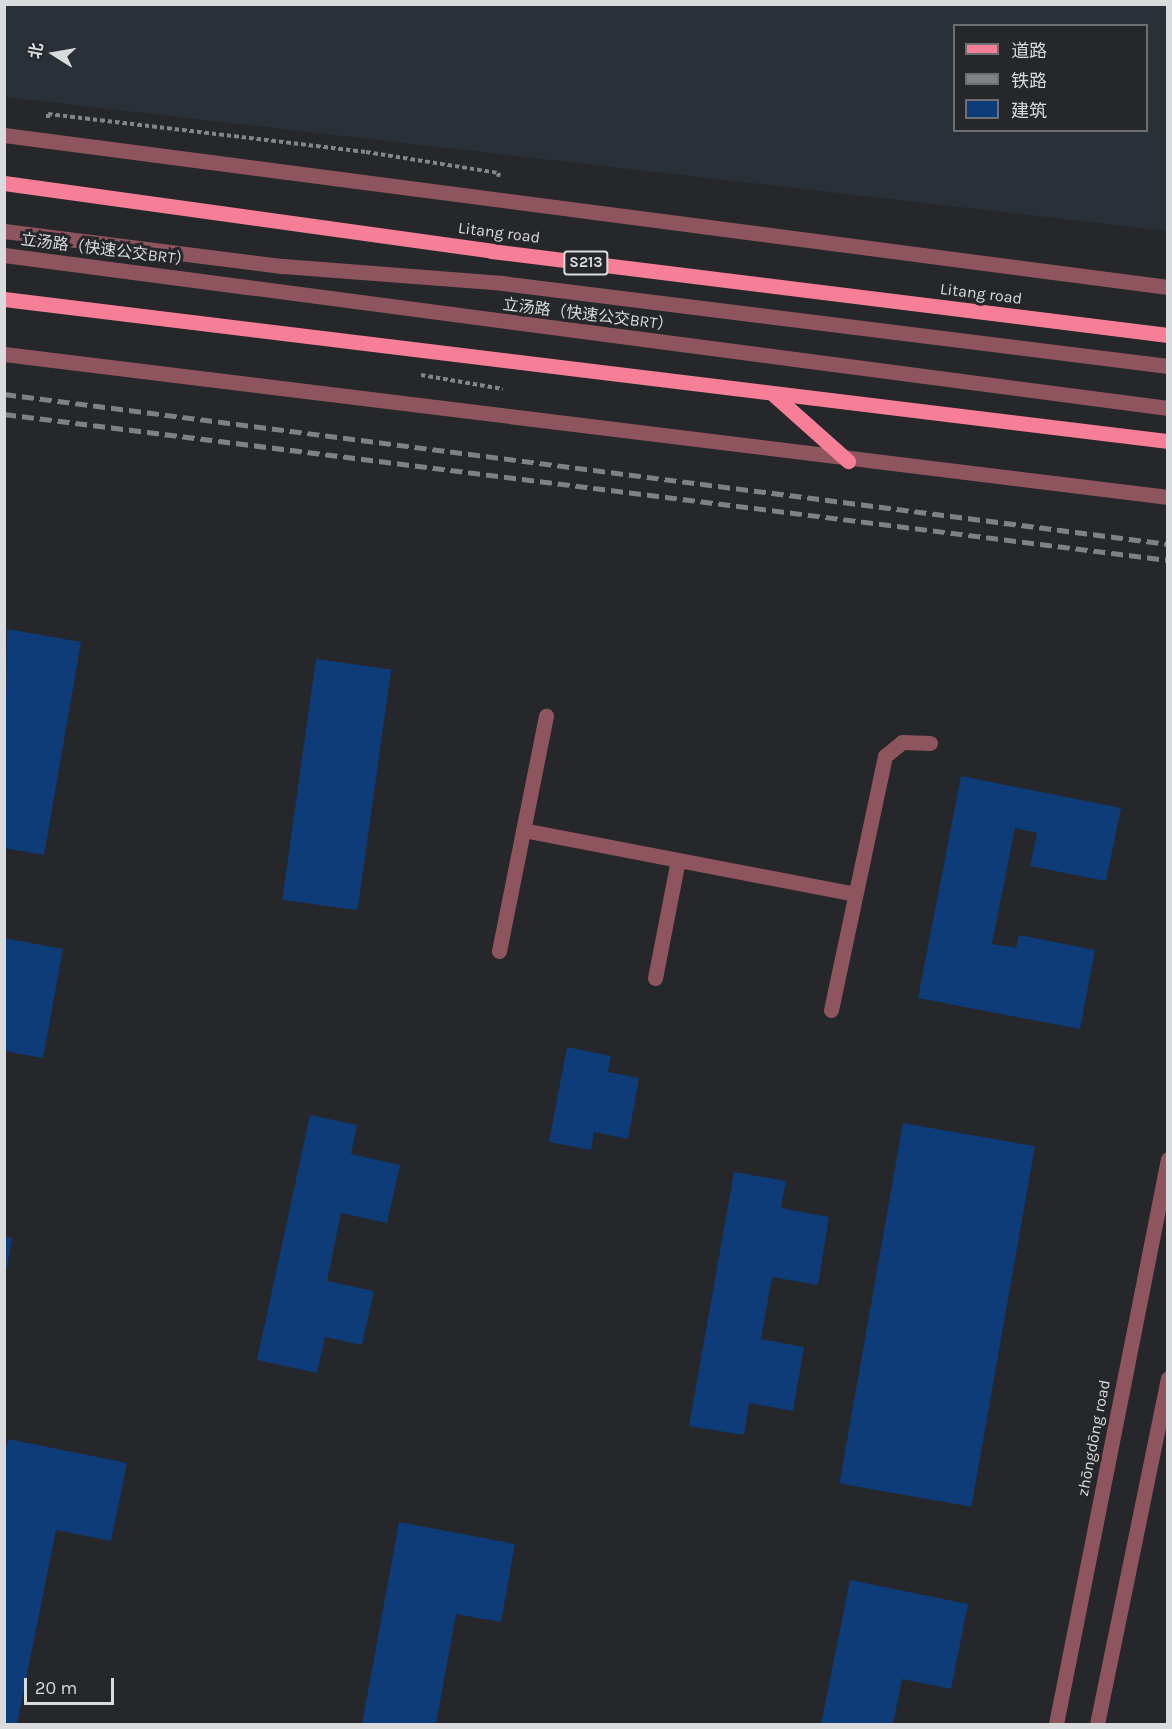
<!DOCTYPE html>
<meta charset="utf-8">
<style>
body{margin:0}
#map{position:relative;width:1172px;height:1729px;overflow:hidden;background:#25272b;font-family:Karla,"Noto Sans SC",sans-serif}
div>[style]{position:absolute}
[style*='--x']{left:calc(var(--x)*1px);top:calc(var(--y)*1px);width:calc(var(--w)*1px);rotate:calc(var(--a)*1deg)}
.built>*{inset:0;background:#2a3038}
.building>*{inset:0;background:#0d3c78;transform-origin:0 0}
.path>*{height:4px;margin-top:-2px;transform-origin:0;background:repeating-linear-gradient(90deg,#838588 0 4.5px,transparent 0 7.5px)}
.service>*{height:15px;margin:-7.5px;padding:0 7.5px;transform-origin:7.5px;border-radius:7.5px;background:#8f555f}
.minor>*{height:15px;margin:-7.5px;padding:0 7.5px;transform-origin:7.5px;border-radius:7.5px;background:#8f555f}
.tertiary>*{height:15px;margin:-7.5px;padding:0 7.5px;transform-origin:7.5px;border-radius:7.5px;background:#8f555f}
.primary>*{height:15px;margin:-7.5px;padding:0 7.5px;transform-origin:7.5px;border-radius:7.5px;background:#f67e96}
.rail>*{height:4.5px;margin-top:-2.25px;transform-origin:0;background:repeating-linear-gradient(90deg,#808184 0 12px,transparent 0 18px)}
span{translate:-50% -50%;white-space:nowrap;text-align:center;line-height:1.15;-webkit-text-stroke:6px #25272b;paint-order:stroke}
.shield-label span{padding:2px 4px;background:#25272b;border:2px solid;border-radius:4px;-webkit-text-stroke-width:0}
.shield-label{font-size:15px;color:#dadbdd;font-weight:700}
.street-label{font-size:16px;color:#dadbdd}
.frame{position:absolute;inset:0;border:6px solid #dadbdd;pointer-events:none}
.legend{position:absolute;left:953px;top:24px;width:195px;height:108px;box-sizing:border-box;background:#25272b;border:2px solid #6d6f72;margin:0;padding:8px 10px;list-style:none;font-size:18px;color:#dadbdd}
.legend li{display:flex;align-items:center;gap:12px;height:30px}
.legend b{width:30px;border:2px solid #6d6f72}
.north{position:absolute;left:24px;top:24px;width:60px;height:60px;-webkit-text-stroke:4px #25272b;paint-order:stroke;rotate:281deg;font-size:16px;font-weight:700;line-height:24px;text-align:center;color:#dadbdd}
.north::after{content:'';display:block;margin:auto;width:21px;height:27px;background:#dadbdd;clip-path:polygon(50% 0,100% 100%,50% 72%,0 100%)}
.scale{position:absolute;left:24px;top:1678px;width:90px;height:27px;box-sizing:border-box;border:3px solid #dadbdd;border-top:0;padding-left:8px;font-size:18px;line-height:21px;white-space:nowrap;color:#dadbdd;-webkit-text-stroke:4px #25272b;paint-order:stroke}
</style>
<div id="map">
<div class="built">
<div style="clip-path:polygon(evenodd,5px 4px,1167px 5px,1167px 231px,5px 97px,5px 4px,954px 26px,1146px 26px,1146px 130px,954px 130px,954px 26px)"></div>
</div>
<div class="building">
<div style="clip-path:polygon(7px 629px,81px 642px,44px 855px,4px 848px)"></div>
<div style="left:316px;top:659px;width:76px;height:243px;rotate:8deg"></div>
<div style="clip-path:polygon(961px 776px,1121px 808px,1106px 881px,1030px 866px,1037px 833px,1015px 828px,992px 944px,1016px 948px,1019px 935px,1095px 950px,1080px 1029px,918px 998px)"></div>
<div style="clip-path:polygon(4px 938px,63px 949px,43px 1058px,4px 1051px)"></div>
<div style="clip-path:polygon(567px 1047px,611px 1056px,608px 1072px,639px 1078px,628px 1139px,594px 1132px,591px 1150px,549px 1142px)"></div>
<div style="clip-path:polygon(310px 1115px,357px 1125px,351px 1154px,400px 1165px,387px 1223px,341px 1213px,327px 1281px,374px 1291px,362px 1345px,325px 1337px,317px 1373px,257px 1360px)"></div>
<div style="left:903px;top:1123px;width:134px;height:366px;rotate:10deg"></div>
<div style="clip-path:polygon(734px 1172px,786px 1181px,781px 1208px,829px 1217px,818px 1285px,772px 1277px,761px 1339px,804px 1347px,793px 1411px,749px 1403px,744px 1435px,689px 1426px)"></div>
<div style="clip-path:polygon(4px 1236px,12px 1238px,6px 1272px,4px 1271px)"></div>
<div style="clip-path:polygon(8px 1439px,127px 1463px,111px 1541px,56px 1530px,17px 1724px,4px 1724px,4px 1458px)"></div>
<div style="clip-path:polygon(399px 1522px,515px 1544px,501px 1622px,456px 1614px,436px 1724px,362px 1724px)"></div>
<div style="clip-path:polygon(850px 1580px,968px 1604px,951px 1689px,902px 1679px,893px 1724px,821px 1724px)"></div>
</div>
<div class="path">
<div style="--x:48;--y:118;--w:4;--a:-90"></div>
<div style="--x:48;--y:114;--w:320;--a:6.8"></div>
<div style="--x:366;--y:152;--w:135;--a:9"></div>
<div style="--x:499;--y:173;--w:4;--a:104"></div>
<div style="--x:421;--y:375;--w:83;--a:9.7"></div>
</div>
<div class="service">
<div style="--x:4;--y:231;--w:281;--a:7.2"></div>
<div style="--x:283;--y:266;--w:220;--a:4.4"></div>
<div style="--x:502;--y:283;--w:671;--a:7.1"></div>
<div style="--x:4;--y:255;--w:1174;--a:7.49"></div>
</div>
<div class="minor">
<div style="--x:4;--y:135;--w:1174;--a:7.44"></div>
<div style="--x:4;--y:354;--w:1173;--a:7"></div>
<div style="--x:523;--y:830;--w:338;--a:10.9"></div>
<div style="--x:499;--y:951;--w:240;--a:-78.7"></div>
<div style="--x:655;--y:978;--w:120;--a:-79"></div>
<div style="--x:831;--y:1010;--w:260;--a:-78"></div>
<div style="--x:885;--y:756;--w:22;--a:-39"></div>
<div style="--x:902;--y:742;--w:28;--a:2"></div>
</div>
<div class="tertiary">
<div style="--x:1056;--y:1724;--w:576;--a:-78.79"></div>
<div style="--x:1097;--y:1724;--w:353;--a:-78.4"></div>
</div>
<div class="primary">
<div style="--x:4;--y:183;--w:492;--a:7.9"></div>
<div style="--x:491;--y:251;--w:682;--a:7.07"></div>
<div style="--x:4;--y:299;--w:1173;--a:6.96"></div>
<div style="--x:775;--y:396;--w:98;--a:41.7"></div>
</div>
<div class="rail">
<div style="--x:4;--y:394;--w:1174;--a:7.34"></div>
<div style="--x:4;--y:414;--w:1173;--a:7.15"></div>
</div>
<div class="shield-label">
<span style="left:586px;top:263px">S213</span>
</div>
<div class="street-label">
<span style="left:499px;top:233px;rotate:7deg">Litang road</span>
<span style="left:106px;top:250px;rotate:7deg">立汤路（快速公交BRT）</span>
<span style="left:981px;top:294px;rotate:7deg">Litang road</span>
<span style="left:588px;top:315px;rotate:7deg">立汤路（快速公交BRT）</span>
<span style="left:1094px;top:1438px;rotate:-79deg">zhōngdōng road</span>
</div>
<div class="frame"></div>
<ul class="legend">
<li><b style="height:8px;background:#f67e96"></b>道路</li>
<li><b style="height:8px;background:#808184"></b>铁路</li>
<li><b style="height:16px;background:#0d3c78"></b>建筑</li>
</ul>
<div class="north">北</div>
<div class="scale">20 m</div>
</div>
